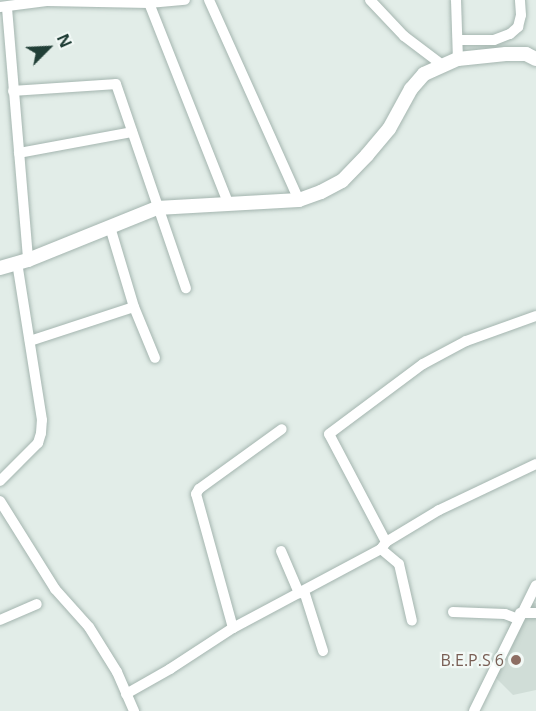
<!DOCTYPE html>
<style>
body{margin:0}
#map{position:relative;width:536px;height:711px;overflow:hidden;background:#e2ede8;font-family:"Open Sans",sans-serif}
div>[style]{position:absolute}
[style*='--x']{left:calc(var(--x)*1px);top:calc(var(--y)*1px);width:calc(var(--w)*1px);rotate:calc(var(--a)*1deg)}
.built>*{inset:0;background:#d0ddd7}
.roads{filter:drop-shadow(0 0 2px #a4b5af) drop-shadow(0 0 2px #a4b5af)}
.minor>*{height:10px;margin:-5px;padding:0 5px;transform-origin:5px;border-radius:5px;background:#fff}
.tertiary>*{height:14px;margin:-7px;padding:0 7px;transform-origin:7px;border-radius:7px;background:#fff}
.dots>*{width:16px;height:16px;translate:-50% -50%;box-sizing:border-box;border:3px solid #f2f9f6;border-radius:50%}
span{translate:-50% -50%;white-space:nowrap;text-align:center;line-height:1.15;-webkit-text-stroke:4.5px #f2f9f6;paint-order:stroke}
.education-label{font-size:16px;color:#785e54}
.right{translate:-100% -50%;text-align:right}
.north{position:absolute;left:18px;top:18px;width:60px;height:60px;-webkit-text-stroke:4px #f2f9f6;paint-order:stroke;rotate:66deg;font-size:16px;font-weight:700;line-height:24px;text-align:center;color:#213f37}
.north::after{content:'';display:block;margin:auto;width:21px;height:27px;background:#213f37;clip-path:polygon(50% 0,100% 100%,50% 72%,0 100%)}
</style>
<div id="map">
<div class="built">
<div style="clip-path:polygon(536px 603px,536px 690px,513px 695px,491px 673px,510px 624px,521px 604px)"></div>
</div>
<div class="roads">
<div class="minor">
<div style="--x:209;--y:0;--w:219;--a:65.8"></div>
<div style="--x:370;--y:0;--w:50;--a:46.6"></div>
<div style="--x:404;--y:36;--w:46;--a:37.1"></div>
<div style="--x:456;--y:0;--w:59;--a:88.1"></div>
<div style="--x:149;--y:3;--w:215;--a:68.4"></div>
<div style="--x:0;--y:7;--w:47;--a:-7.3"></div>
<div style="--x:47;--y:1;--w:102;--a:1.1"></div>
<div style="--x:149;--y:3;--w:36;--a:-5"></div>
<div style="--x:7;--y:8;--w:253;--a:85.2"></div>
<div style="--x:458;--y:40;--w:36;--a:0"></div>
<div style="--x:494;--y:40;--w:17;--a:-21"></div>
<div style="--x:510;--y:34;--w:11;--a:-41"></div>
<div style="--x:518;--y:27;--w:12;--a:-76"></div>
<div style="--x:521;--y:15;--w:15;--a:-94"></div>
<div style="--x:13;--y:91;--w:103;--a:-3.9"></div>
<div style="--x:116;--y:84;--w:216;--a:71.1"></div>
<div style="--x:19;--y:153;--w:115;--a:-10.5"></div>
<div style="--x:110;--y:227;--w:84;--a:73.3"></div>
<div style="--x:134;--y:307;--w:55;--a:67.6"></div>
<div style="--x:30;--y:341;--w:109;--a:-18.1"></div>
<div style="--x:0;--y:481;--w:54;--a:-45"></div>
<div style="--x:38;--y:443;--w:10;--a:-73"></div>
<div style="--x:41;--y:433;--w:13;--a:-86"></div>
<div style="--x:42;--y:420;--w:159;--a:-99"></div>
<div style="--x:0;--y:501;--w:104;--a:58"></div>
<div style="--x:55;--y:589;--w:51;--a:48.2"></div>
<div style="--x:89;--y:627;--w:53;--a:58.1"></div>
<div style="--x:117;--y:672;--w:43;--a:66.4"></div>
<div style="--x:386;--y:542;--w:122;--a:-117.8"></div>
<div style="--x:329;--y:434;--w:117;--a:-36.7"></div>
<div style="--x:423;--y:364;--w:49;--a:-28.1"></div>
<div style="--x:466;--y:341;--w:74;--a:-19.7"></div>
<div style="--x:381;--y:549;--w:23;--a:40"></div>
<div style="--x:399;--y:564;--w:58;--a:77.2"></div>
<div style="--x:281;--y:551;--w:46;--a:66.8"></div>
<div style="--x:304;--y:591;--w:63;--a:72.4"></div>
<div style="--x:453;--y:612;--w:52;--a:2.2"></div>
<div style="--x:505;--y:614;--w:14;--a:21"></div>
<div style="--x:520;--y:613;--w:16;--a:0"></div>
<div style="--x:0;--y:620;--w:40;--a:-23.4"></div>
<div style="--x:233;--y:628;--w:139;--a:-105.4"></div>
<div style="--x:196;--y:494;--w:6;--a:-59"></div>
<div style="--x:199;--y:489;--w:102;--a:-35.9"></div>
<div style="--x:126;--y:694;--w:51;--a:-29.6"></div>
<div style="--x:170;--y:669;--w:75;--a:-33.1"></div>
<div style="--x:233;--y:628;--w:168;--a:-28.1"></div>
<div style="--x:381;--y:549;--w:9;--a:-54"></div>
<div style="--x:386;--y:542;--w:62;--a:-31.1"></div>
<div style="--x:439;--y:510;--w:107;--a:-25.4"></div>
<div style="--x:474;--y:711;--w:140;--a:-63.8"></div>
</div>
<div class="tertiary">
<div style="--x:0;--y:268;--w:29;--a:-16"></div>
<div style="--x:28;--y:260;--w:139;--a:-22"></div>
<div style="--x:157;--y:208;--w:142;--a:-3.2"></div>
<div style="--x:299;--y:200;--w:23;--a:-20"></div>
<div style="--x:321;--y:192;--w:24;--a:-28"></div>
<div style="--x:342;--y:181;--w:36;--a:-46"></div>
<div style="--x:367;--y:155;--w:34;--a:-50"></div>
<div style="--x:389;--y:129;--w:46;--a:-61.2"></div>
<div style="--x:411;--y:89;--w:20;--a:-49"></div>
<div style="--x:424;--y:74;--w:37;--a:-24"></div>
<div style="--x:458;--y:59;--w:48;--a:-5.9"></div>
<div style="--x:506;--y:54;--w:20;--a:0"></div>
<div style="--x:526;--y:54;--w:11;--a:27"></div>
</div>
</div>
<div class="dots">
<div style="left:516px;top:660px;background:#8d6e63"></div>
</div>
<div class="education-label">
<span class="right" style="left:504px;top:660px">B.E.P.S 6</span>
</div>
<div class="north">N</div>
</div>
